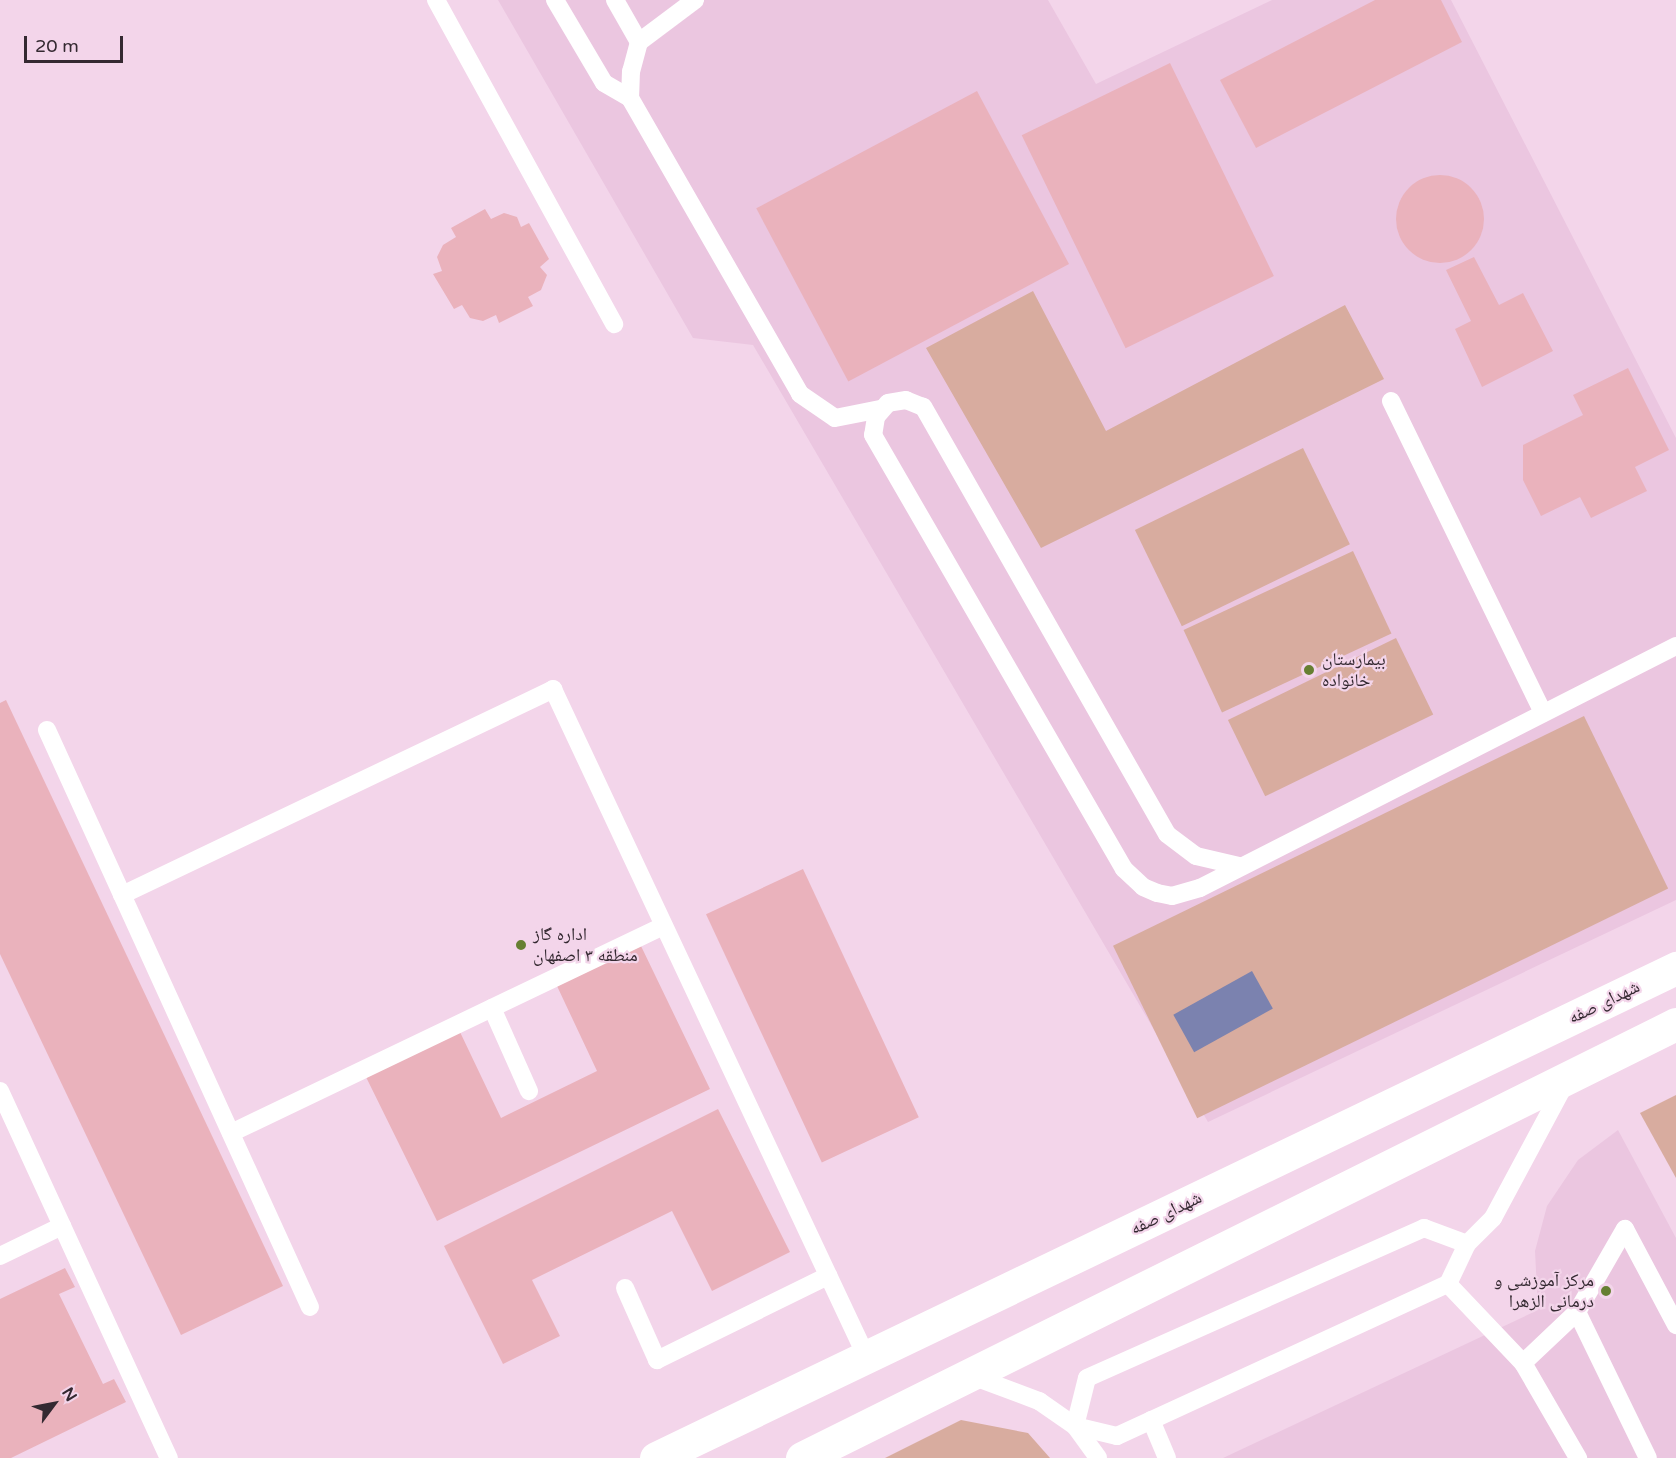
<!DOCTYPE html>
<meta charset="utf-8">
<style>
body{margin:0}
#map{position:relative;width:1676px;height:1458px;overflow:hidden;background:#f3d5ea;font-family:"Varela Round","Noto Naskh Arabic",sans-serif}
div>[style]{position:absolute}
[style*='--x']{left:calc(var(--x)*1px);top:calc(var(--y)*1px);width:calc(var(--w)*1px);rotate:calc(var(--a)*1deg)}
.built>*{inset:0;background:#ebc6e0}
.green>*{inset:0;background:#d8ac9f;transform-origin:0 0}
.water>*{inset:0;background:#7b82af;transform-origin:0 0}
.building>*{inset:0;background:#eab2bc;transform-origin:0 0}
.round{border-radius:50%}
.service>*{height:18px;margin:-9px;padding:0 9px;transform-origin:9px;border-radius:9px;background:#fff}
.secondary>*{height:33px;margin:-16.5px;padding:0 16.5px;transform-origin:16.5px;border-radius:16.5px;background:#fff}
.dots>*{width:16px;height:16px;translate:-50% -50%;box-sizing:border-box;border:3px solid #f3d5ea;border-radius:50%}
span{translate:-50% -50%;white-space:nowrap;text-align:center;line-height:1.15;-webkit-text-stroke:4.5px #f3d5ea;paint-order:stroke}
.poi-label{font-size:18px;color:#342931}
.left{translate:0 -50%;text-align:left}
.right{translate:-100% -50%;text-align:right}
.street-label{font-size:18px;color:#342931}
.north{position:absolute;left:24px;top:1374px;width:60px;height:60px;-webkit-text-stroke:4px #f3d5ea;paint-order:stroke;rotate:58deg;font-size:16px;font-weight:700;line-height:24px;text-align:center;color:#342931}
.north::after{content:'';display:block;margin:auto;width:21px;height:27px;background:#342931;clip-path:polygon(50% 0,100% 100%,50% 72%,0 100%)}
.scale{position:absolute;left:24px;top:36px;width:99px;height:27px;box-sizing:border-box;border:3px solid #342931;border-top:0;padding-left:8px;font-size:18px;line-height:21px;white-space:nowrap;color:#342931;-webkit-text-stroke:4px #f3d5ea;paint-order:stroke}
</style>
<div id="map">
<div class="built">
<div style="clip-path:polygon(498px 0,1048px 0,1096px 84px,1272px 0,1451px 0,1676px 438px,1676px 900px,1208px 1122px,753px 345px,693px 338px)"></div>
<div style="clip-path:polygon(1618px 1130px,1676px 1238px,1676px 1458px,1223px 1458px,1538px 1310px,1535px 1251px,1547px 1206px,1578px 1160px)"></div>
</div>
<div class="green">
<div style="clip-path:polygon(1033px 291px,1106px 431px,1345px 305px,1384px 379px,1041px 548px,926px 348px)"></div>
<div style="left:1303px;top:448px;width:107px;height:187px;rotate:64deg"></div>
<div style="left:1353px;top:551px;width:91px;height:187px;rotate:65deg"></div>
<div style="left:1396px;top:638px;width:85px;height:187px;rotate:64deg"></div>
<div style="left:1584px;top:716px;width:192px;height:524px;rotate:64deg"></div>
<div style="clip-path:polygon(1676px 1095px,1676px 1178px,1640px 1113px)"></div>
<div style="clip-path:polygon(961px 1420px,1028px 1433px,1050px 1458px,885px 1458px)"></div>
</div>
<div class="water">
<div style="left:1252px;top:971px;width:43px;height:90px;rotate:61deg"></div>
</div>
<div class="building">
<div style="clip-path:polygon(1375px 0,1441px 0,1462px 42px,1256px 148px,1220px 80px)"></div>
<div style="left:1170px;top:63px;width:237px;height:165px;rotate:64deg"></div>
<div style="left:977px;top:91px;width:196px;height:250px;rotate:62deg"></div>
<div class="round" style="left:1396px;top:175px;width:88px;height:88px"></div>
<div style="clip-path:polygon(485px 209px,491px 219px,504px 213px,517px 217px,521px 227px,529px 223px,549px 259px,540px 267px,547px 275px,541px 290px,528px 297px,533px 306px,499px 323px,496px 315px,483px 321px,470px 318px,462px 305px,454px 309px,433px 274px,442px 271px,437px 257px,443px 245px,456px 237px,451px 228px)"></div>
<div style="clip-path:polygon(1474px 257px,1499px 305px,1523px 293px,1553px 351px,1482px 387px,1455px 329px,1471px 321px,1446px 270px)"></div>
<div style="clip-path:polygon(1628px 368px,1669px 450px,1635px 467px,1647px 491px,1591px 518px,1580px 497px,1541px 516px,1523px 480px,1523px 445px,1583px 415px,1573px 395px)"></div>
<div style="clip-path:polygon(6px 700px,283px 1286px,181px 1335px,0 954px,0 703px)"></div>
<div style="left:803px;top:869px;width:274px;height:107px;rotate:65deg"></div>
<div style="clip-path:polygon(641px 946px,710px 1089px,437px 1221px,366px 1077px,460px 1032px,501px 1118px,597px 1071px,557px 986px)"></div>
<div style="clip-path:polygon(718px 1109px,790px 1252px,712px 1291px,672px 1211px,532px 1280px,560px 1336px,503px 1364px,444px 1246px)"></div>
<div style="clip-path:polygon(65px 1268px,75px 1287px,59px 1294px,103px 1384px,114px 1379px,126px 1402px,11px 1458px,0 1458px,0 1299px)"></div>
</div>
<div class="service">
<div style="--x:436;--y:0;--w:370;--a:61.2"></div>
<div style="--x:555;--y:0;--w:96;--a:59.4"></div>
<div style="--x:604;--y:83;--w:30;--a:30"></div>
<div style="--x:615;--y:0;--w:48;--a:60.3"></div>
<div style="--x:695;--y:0;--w:70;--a:143.1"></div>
<div style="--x:639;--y:42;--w:30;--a:105"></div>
<div style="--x:631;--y:71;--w:27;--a:92"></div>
<div style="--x:630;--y:98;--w:341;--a:60.1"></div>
<div style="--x:800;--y:394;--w:42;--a:34.4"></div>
<div style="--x:835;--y:418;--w:47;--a:-11.1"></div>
<div style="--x:1391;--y:401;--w:347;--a:64"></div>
<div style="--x:47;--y:730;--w:634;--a:65.5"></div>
<div style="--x:1239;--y:866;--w:44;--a:-166.9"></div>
<div style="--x:1196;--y:856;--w:36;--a:-143"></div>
<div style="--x:1167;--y:834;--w:492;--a:-119.7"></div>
<div style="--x:923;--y:407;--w:18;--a:-158"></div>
<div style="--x:906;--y:400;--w:18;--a:171"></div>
<div style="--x:888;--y:403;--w:18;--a:131"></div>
<div style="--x:876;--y:417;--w:18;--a:99"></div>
<div style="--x:873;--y:435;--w:501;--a:59.96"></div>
<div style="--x:1124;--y:869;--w:26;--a:43"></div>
<div style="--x:1143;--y:887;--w:15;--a:23"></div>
<div style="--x:1157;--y:893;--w:15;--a:11"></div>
<div style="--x:1172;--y:896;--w:29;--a:-16"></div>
<div style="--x:1200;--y:888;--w:534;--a:-26.95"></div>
<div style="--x:122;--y:895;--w:478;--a:-25.5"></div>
<div style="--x:553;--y:689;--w:737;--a:64.86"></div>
<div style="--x:492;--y:1008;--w:91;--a:66"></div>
<div style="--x:0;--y:1091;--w:404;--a:65.3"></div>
<div style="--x:231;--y:1133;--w:479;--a:-25.6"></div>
<div style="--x:1625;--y:1229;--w:109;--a:62"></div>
<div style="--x:0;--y:1256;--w:69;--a:-25.8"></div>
<div style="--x:1448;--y:1284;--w:109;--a:46.5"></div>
<div style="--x:1523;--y:1363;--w:110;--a:59.9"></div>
<div style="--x:625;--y:1288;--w:79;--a:66"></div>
<div style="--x:657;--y:1360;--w:191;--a:-26.2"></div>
<div style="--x:1577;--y:1312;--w:162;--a:64.1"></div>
<div style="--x:1523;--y:1363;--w:74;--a:-43.4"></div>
<div style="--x:1577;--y:1312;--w:96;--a:-60"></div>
<div style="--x:972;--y:1376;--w:72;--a:20.5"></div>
<div style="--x:1039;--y:1401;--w:44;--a:34.8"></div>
<div style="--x:1075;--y:1426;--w:39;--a:54"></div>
<div style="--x:1151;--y:1420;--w:41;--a:67.2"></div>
<div style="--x:1075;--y:1426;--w:43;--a:13.4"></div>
<div style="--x:1117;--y:1436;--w:364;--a:-24.7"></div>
<div style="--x:1448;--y:1284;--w:44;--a:-64.6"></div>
<div style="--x:1467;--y:1244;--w:37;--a:-45"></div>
<div style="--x:1493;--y:1218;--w:154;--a:-61.8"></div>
<div style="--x:1075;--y:1426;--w:49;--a:-76"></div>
<div style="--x:1087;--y:1378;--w:369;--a:-24"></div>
<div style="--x:1424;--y:1228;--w:46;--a:20.4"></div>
</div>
<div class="secondary">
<div style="--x:656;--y:1458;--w:1132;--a:-25.66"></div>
<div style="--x:802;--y:1458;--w:976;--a:-26.41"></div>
</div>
<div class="dots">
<div style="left:1309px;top:670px;background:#667f32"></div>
<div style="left:521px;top:945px;background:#667f32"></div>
<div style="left:1606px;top:1291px;background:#667f32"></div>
</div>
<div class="poi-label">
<span class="left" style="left:1322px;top:670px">بیمارستان<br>خانواده</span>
<span class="left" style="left:533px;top:945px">اداره گاز<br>منطقه ۳ اصفهان</span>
<span class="right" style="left:1594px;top:1291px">مرکز آموزشی و<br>درمانی الزهرا</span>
</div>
<div class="street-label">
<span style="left:1604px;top:1002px;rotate:-26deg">شهدای صفه</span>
<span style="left:1166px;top:1213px;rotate:-26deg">شهدای صفه</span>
</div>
<div class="north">N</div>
<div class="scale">20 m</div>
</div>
